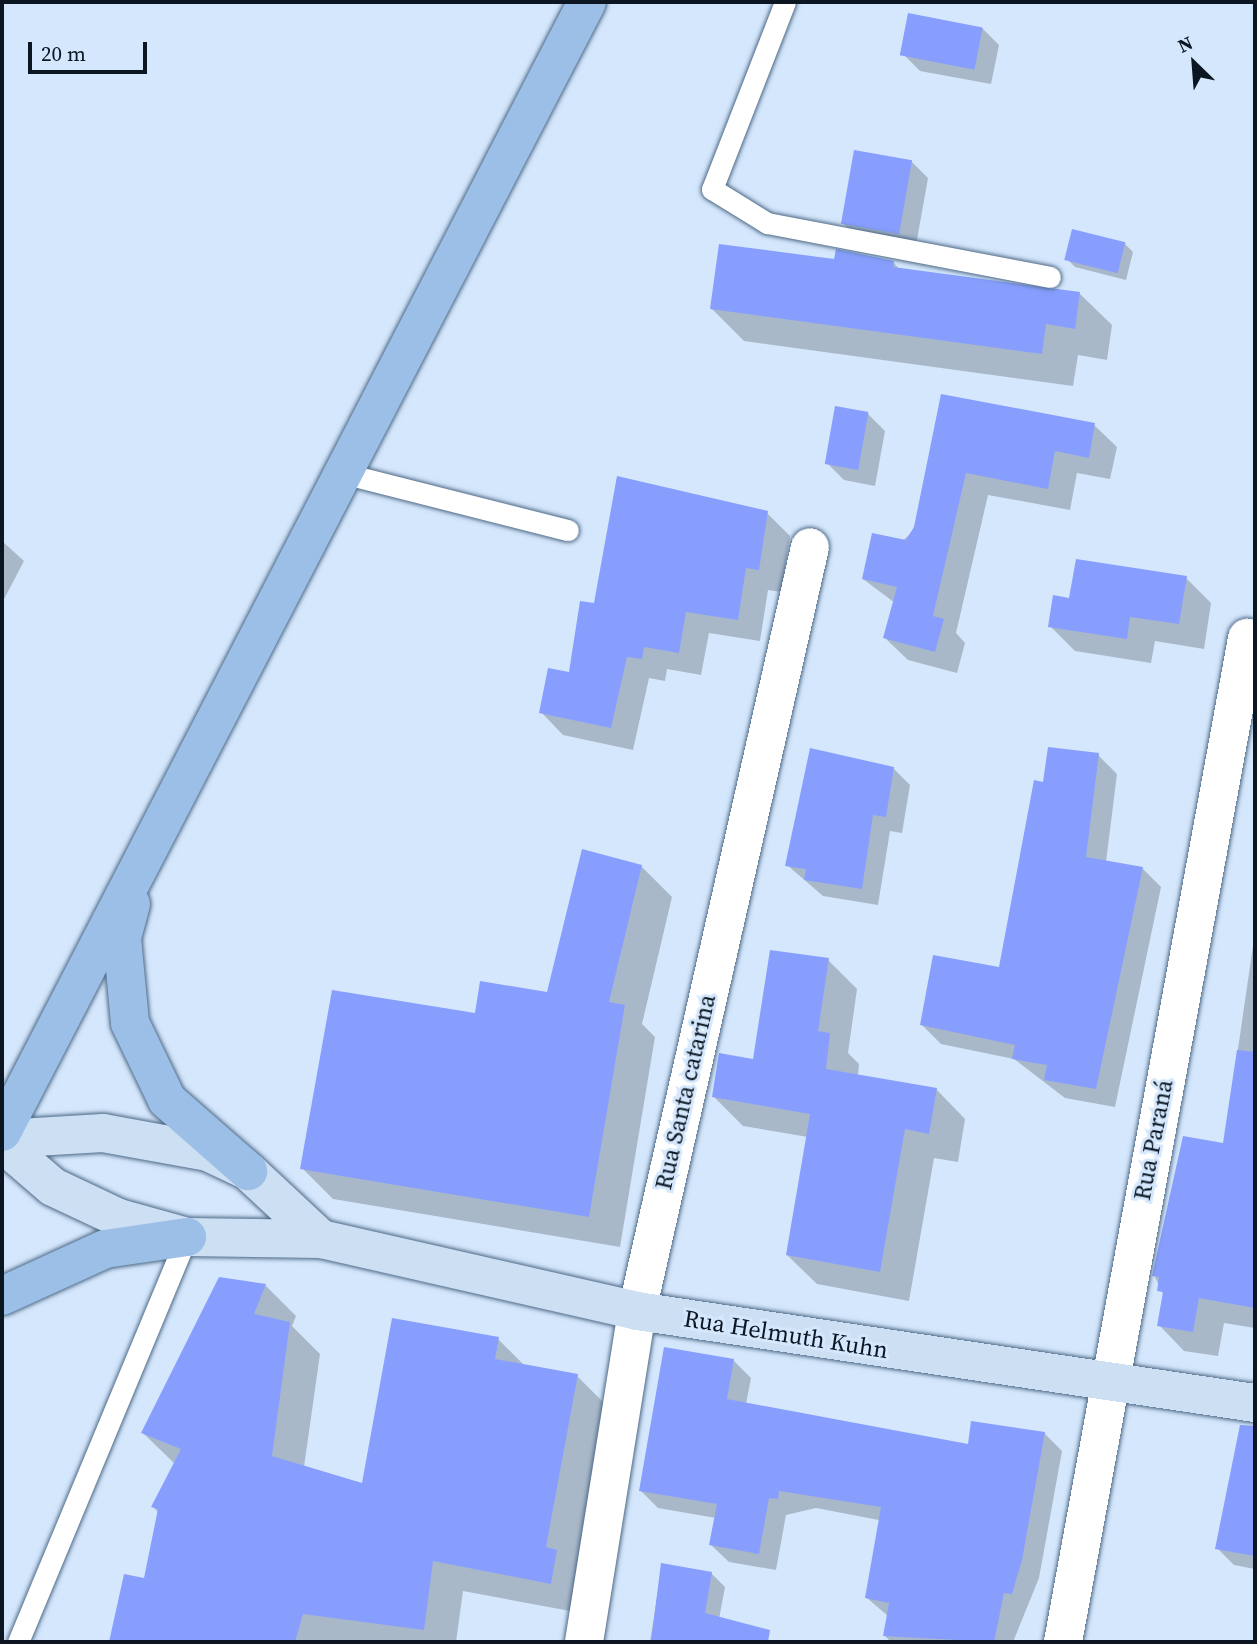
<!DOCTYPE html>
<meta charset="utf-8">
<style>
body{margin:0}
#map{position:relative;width:1257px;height:1644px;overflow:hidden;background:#d4e7fc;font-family:"Source Serif 4",serif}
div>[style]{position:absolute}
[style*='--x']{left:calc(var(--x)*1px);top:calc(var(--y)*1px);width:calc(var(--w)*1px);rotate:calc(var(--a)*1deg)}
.shadow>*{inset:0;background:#0003}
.building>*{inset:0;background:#879efe;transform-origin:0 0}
.roads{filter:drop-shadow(0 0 2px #4e6987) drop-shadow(0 0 2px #4e6987)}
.lane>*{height:21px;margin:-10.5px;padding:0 10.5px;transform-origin:10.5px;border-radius:10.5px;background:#fff}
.street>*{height:38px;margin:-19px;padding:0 19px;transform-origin:19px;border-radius:19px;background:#fff}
.secondary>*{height:38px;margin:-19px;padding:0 19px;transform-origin:19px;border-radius:19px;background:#cddff3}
.primary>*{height:38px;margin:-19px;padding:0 19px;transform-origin:19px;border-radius:19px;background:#9bbfe6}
span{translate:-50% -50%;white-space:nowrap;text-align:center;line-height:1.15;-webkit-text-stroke:6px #d4e7fc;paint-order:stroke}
.street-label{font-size:24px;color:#0b1622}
.frame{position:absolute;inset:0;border:4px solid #0b1622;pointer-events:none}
.north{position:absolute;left:1159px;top:28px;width:70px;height:70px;-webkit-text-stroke:5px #d4e7fc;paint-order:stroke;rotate:335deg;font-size:19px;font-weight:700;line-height:28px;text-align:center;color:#0b1622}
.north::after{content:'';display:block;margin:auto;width:24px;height:32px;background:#0b1622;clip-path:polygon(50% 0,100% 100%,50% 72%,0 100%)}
.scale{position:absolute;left:28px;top:42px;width:119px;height:32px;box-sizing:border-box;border:4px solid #0b1622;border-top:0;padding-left:9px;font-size:21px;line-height:24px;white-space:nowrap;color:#0b1622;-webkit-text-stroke:5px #d4e7fc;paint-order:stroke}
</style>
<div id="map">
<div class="shadow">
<div style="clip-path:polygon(982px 28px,999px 45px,991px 84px,920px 71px,903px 54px)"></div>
<div style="clip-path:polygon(911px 161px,928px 178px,915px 251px,860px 240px,843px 223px)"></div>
<div style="clip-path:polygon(1073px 232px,1125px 244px,1133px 252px,1126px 280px,1075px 267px,1067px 259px)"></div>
<div style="clip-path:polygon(835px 261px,893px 262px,900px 270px,1079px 293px,1112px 325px,1107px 360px,1078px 355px,1073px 386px,744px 341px,711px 308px)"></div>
<div style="clip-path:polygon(942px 396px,1094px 425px,1117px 447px,1110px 479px,1077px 473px,1070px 510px,988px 495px,956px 633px,965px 643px,957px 673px,908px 660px,885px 638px,895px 603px,863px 579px,916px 528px)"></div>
<div style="clip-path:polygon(868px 414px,885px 431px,875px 486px,844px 480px,827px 463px)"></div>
<div style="clip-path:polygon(767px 513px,790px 536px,781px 592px,768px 590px,760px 641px,709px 633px,701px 675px,667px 669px,665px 681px,649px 678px,633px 750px,563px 735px,541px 712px,570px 675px,595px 605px)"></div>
<div style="clip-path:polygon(2px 541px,24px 561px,2px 603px)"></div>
<div style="clip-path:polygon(1186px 578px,1211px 603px,1204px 649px,1155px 641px,1151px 663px,1075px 651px,1050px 626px,1071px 600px)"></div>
<div style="clip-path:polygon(1098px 755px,1117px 774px,1106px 862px,1142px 868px,1161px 887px,1115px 1107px,1065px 1098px,1014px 1059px,941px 1044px,922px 1025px,1001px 969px,1045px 784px)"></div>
<div style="clip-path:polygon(893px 768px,910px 785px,902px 833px,890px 831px,878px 905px,823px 896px,787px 865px)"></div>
<div style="clip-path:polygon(641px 866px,672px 897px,642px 1024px,655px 1037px,620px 1247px,333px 1199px,302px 1168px,476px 1015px,548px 994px)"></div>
<div style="clip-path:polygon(1255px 932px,1255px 1328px,1224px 1323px,1218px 1356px,1184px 1351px,1159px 1325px,1164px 1296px,1154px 1275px,1224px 1145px)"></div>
<div style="clip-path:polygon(828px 960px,857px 989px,848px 1053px,859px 1064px,858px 1076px,936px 1089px,965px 1119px,958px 1162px,934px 1158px,909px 1301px,817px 1284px,787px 1255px,808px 1137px,743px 1126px,713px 1096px,755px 1061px)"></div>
<div style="clip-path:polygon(220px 1278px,266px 1286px,296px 1316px,292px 1326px,320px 1354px,304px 1467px,363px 1485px,498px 1339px,526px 1367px,577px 1376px,607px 1406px,581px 1613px,463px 1591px,456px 1642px,111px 1642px,125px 1576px,145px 1580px,159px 1513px,153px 1507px,175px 1464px,143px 1433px)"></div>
<div style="clip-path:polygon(733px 1360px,751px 1378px,746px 1404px,969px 1446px,1044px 1433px,1062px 1451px,1039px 1578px,1013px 1642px,891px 1642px,884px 1635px,888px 1616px,867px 1598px,884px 1521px,816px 1508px,786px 1515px,776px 1570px,729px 1562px,711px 1545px,716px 1518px,658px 1508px,641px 1491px)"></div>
<div style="clip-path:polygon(1232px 1477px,1255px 1481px,1255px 1569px,1234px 1565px,1217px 1548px)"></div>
<div style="clip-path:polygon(662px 1565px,711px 1573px,725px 1587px,719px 1619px,763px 1642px,650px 1642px)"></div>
</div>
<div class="building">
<div style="left:908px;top:13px;width:76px;height:43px;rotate:11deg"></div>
<div style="left:854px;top:150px;width:59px;height:75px;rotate:10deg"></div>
<div style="left:1072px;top:229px;width:55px;height:32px;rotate:14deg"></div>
<div style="clip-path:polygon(719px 244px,834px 259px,836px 249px,894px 261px,893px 267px,1080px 292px,1075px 329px,1046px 324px,1042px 354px,710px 309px)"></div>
<div style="clip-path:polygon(941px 394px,1095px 423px,1089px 458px,1055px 451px,1048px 489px,966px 473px,933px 616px,944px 619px,935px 652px,883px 638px,897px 587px,862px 579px,872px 533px,906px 540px,914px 527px)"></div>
<div style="left:835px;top:406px;width:34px;height:59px;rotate:10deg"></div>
<div style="clip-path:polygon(617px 476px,768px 511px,759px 570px,746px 568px,738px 620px,686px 612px,679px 653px,644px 647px,642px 659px,627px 657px,611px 728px,539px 713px,548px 668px,569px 672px,580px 601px,594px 603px)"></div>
<div style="clip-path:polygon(1076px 559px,1187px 576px,1179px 624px,1130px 617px,1127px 639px,1048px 627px,1053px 595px,1069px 598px)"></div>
<div style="clip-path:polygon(1048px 747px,1099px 753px,1086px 857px,1143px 867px,1096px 1089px,1044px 1080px,1047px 1065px,1012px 1059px,1015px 1045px,920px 1025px,933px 955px,999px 967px,1034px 780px,1043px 782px)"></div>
<div style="clip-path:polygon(810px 748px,894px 767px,886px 817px,873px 815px,862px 889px,804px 880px,806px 869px,785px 866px)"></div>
<div style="clip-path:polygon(582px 849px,642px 865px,609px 1002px,625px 1005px,589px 1217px,300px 1169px,332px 990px,475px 1013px,480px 981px,547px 992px)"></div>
<div style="clip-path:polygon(770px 950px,829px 958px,818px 1031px,830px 1033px,826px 1069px,937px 1088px,929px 1134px,905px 1129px,880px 1272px,786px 1255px,810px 1114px,712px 1097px,719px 1053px,753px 1059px)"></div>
<div style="clip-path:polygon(1237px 1050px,1255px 1052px,1255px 1308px,1199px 1298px,1193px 1332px,1157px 1326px,1163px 1292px,1157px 1291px,1159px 1277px,1152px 1276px,1183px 1136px,1223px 1143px)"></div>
<div style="clip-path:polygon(219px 1277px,266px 1284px,254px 1314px,290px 1322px,272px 1456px,362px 1483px,392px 1318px,499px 1337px,495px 1359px,578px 1374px,546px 1547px,557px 1550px,551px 1584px,433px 1561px,424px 1630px,303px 1614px,295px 1642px,109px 1642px,124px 1574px,144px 1578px,158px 1509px,151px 1507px,181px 1449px,141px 1433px)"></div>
<div style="clip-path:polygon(664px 1347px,734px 1359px,727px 1399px,968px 1444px,971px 1421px,1045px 1432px,1022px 1560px,1012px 1594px,1004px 1593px,994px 1642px,883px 1636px,889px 1603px,865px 1598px,881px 1507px,779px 1491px,778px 1499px,769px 1498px,759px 1554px,709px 1545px,717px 1504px,639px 1491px)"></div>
<div style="clip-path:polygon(1240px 1425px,1255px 1426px,1255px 1556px,1215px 1549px)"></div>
<div style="clip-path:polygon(661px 1563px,712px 1572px,705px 1613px,770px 1630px,768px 1642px,651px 1642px)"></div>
</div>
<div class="roads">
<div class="lane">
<div style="--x:785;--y:2;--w:201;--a:111.3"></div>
<div style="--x:712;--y:189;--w:65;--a:31.7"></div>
<div style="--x:767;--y:223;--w:288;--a:10.8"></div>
<div style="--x:342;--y:473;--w:233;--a:14.2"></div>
<div style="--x:18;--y:1642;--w:439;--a:-67.4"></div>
</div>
<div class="street">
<div style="--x:584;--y:1642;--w:335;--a:-80.9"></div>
<div style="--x:637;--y:1311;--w:783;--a:-77.24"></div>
<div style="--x:1063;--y:1642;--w:1021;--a:-79.61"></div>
</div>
<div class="secondary">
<div style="--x:2;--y:1139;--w:101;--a:-3.4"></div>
<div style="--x:103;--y:1133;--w:107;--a:10.3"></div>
<div style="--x:208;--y:1152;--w:44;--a:25.4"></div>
<div style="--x:248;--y:1171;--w:100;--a:43"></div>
<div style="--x:2;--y:1143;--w:67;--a:40.8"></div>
<div style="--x:53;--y:1187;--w:73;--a:25.2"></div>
<div style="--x:119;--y:1218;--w:71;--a:15.6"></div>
<div style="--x:187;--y:1237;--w:134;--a:0.9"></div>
<div style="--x:321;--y:1239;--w:324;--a:12.8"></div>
<div style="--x:637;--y:1311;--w:625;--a:8.47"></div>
</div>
<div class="primary">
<div style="--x:131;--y:904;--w:35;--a:105"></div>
<div style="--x:122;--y:938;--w:85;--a:84.6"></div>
<div style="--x:130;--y:1023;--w:85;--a:64.3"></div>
<div style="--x:167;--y:1100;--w:108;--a:41.2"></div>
<div style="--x:2;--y:1132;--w:1272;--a:-62.63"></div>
<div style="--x:2;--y:1296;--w:113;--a:-24.5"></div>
<div style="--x:105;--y:1249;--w:83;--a:-8.3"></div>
</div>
</div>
<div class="street-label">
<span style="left:685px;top:1092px;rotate:-77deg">Rua Santa catarina</span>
<span style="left:1153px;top:1140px;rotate:-79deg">Rua Paraná</span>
<span style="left:786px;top:1334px;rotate:9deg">Rua Helmuth Kuhn</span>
</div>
<div class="frame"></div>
<div class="north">N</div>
<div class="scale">20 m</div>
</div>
